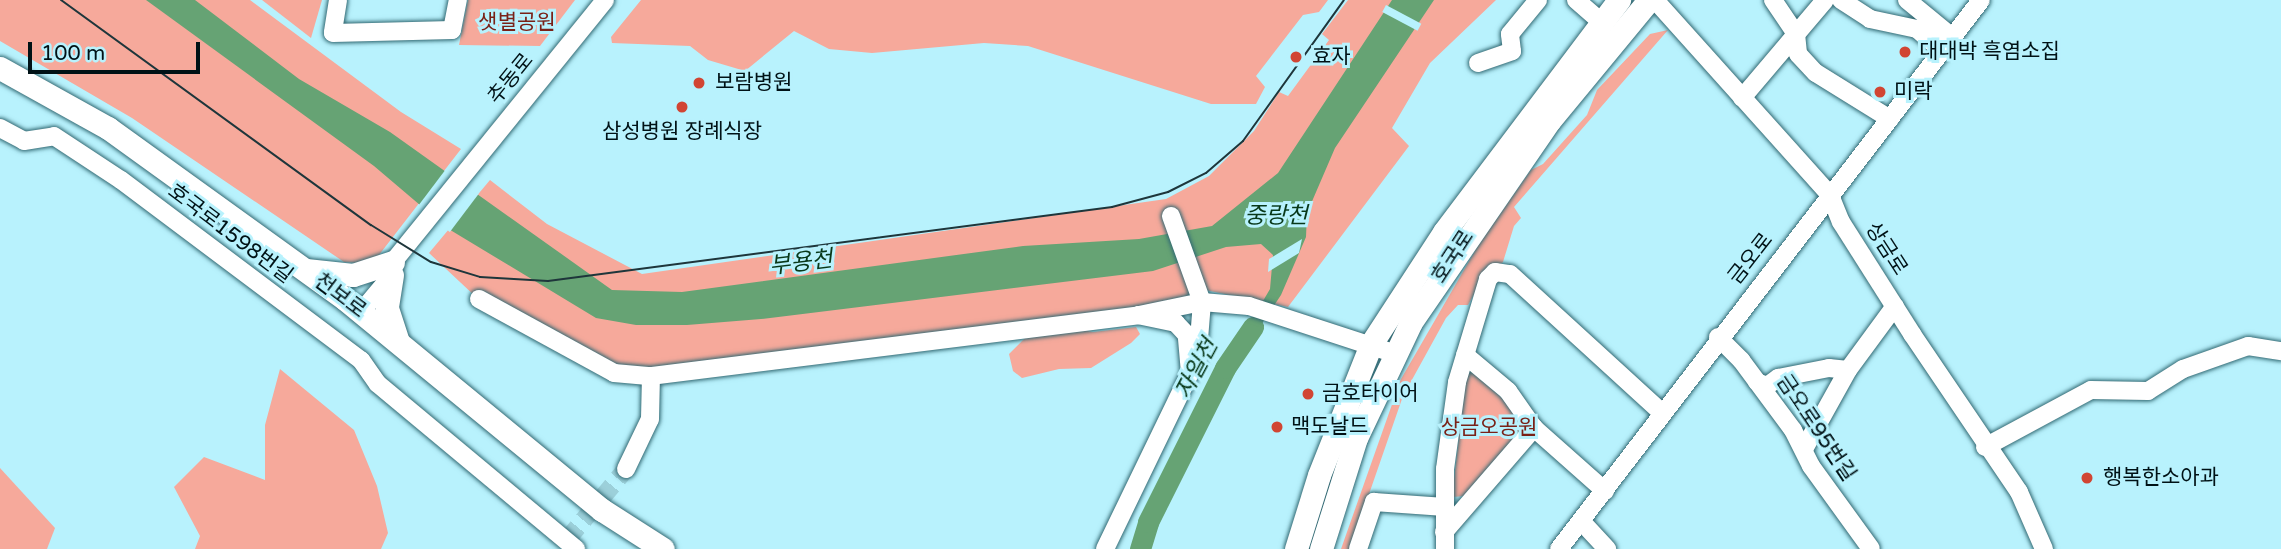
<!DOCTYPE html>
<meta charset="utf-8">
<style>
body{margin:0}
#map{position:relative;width:2281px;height:549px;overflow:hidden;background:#b8f2fd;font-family:"Varela Round","Noto Sans KR",sans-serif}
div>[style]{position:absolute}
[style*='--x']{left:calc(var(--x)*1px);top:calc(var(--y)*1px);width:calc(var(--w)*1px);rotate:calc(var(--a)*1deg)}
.green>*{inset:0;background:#f6a99b}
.water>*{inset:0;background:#66a374}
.pier>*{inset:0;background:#b8f2fd;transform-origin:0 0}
.river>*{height:21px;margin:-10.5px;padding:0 10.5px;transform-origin:10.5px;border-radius:10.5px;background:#66a374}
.minor-tunnel>*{height:18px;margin-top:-9px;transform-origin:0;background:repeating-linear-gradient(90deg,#9cd0da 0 18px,transparent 0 27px)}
.roads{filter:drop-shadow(0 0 2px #326973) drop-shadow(0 0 2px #326973)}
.minor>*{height:18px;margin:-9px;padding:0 9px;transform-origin:9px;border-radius:9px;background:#fff}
.major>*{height:23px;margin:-11.5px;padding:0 11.5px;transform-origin:11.5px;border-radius:11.5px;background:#fff}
.tram>*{height:2px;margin:-1px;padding:0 1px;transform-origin:1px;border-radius:1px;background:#1e363b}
.dots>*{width:19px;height:19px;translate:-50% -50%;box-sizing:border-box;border:4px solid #b8f2fd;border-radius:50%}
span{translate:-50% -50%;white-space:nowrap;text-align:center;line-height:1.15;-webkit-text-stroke:6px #b8f2fd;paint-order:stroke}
.park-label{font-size:21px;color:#7a2117}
.poi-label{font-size:21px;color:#001216}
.left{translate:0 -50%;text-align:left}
.street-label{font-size:21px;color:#001216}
.water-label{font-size:23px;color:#083819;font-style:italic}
.scale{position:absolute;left:28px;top:42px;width:172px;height:32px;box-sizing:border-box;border:4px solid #001216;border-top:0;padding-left:9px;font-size:21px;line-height:24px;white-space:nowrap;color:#001216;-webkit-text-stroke:5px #b8f2fd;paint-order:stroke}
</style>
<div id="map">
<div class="green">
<div style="clip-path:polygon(0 0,250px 0,401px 112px,461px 149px,372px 264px,344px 262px,132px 118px,0 41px)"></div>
<div style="clip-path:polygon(262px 0,322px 0,311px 38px)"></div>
<div style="clip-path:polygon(468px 0,575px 0,540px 46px,459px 45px)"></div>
<div style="clip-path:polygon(641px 0,1328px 0,1319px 12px,1303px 15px,1256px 76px,1265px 87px,1256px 104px,1211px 104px,1028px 46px,984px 43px,872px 53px,829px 49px,794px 31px,745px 71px,708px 60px,690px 46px,612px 43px,611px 37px)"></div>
<div style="clip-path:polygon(1348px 0,1496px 0,1430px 63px,1392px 128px,1409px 146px,1288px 307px,1205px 290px,1164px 305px,632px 372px,476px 297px,429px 253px,490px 180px,547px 224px,642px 274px,1166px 199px,1209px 176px,1254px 131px,1279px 92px,1288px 96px,1329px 40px,1322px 34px)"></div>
<div style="clip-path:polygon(1668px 30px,1514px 207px,1521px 218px,1514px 226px,1503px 262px,1482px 280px,1468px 305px,1458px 305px,1446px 318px,1403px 396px,1350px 549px,1341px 549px,1401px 379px,1479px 244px,1531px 170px,1543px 164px,1587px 115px,1597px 90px,1650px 34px)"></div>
<div style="clip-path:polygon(1136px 327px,1140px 334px,1131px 343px,1091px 368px,1059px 369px,1022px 378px,1013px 371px,1009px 354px,1025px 338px,1077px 329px,1093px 332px)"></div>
<div style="clip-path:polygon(1467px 368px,1507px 402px,1521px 420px,1524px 433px,1465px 496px,1452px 497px)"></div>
<div style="clip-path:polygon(280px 369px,354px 430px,377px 486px,388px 533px,381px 549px,195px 549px,200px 536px,174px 487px,204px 457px,265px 480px,265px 425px)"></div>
<div style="clip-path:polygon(0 468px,55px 528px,47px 549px,0 549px)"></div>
</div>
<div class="water">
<div style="clip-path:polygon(146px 0,195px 0,299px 79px,390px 132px,612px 290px,682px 292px,1023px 246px,1139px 239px,1212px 226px,1278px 173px,1392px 0,1434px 0,1335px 148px,1307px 213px,1306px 237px,1281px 295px,1243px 352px,1236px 347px,1270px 289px,1273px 255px,1261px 244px,1226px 247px,1153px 271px,761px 319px,687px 325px,636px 325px,596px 318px,447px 228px,374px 166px)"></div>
</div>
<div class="pier">
<div style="left:1386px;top:5px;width:40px;height:8px;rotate:28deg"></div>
<div style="left:446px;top:169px;width:41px;height:48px;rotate:37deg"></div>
<div style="clip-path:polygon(1302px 239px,1299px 253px,1268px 272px,1269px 259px)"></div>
</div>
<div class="river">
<div style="--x:1140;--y:549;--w:28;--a:-73"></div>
<div style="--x:1148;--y:522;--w:172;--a:-63.4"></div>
<div style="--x:1225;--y:368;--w:50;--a:-55.7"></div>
</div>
<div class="minor-tunnel">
<div style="--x:566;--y:541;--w:94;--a:-50.2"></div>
</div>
<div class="roads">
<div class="minor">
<div style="--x:338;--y:0;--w:33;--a:99"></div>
<div style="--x:333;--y:33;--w:119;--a:-1.4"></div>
<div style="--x:452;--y:30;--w:31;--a:-79"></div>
<div style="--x:1576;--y:0;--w:33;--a:41"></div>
<div style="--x:1655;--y:0;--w:262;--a:48.1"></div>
<div style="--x:1830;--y:195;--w:29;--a:68"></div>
<div style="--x:1841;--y:222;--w:133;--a:57.6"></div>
<div style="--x:1912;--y:334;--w:191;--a:55.9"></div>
<div style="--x:2019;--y:492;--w:62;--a:66.3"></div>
<div style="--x:1773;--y:0;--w:41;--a:55.9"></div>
<div style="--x:1796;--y:34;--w:20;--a:84"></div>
<div style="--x:1798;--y:54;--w:26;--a:47"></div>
<div style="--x:1816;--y:73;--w:87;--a:31.9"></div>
<div style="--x:1841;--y:0;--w:35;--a:33"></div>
<div style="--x:1870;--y:19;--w:48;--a:12"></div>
<div style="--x:1917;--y:29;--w:30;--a:41"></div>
<div style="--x:1907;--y:0;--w:57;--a:39.3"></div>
<div style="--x:1478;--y:63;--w:36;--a:-19"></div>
<div style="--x:1512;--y:51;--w:17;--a:-97"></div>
<div style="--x:1510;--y:34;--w:44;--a:-50.5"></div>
<div style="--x:1742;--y:98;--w:128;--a:-49.7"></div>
<div style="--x:0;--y:128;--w:27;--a:28"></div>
<div style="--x:24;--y:141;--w:30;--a:-9"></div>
<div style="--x:54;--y:136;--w:80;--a:33.3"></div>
<div style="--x:121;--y:180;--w:300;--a:36.9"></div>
<div style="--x:361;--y:360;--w:29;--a:55"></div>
<div style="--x:378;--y:384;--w:258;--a:39.8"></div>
<div style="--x:1171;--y:216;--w:91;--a:70.2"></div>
<div style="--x:1202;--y:302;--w:62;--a:94.6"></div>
<div style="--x:479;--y:299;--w:154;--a:28.7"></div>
<div style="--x:614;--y:373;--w:37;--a:5"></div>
<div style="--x:361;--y:312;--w:48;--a:-50"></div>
<div style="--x:392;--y:275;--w:13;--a:-86"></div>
<div style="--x:393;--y:262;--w:337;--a:-51"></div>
<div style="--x:1718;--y:337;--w:33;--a:45"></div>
<div style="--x:1741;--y:360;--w:87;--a:53.4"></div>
<div style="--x:1793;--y:430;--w:40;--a:63.4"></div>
<div style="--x:1811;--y:466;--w:102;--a:54.1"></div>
<div style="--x:1465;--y:355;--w:56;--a:39.9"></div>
<div style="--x:1508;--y:391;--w:45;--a:54.9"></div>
<div style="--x:1534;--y:428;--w:95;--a:41.6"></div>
<div style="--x:1757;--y:382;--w:11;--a:22"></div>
<div style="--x:1767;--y:386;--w:14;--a:-36"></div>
<div style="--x:1778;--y:378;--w:52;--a:-11.1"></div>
<div style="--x:1829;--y:368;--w:19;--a:6"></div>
<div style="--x:1985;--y:447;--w:120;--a:-28.3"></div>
<div style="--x:2091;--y:390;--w:57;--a:1"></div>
<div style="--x:2148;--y:391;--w:41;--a:-32.2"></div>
<div style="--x:2183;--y:369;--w:69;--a:-19.5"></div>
<div style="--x:2248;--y:346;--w:33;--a:9"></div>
<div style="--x:1804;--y:449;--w:90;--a:-60.9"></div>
<div style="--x:1848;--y:370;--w:79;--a:-53.7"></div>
<div style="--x:626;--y:469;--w:55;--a:-64.4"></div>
<div style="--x:650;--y:419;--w:43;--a:-88.7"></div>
<div style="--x:651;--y:376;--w:492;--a:-7.1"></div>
<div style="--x:1582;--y:522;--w:37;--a:47"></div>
<div style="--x:1444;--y:532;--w:138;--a:-49.1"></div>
<div style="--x:1105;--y:549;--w:195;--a:-64.2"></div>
<div style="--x:1190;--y:373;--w:38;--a:-95"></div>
<div style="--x:1187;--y:335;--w:16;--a:-133"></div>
<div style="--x:1176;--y:323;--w:38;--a:-168"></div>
<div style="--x:1139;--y:315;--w:64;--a:-11.7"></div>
<div style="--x:1202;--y:302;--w:47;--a:4.9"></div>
<div style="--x:1249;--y:306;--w:151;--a:18.1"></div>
<div style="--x:1358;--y:549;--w:50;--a:-71.2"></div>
<div style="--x:1374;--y:502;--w:71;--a:4"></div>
<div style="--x:1445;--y:549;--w:80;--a:-90"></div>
<div style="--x:1445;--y:469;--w:88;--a:-82.1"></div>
<div style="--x:1457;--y:382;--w:108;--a:-73.2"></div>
<div style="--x:1488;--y:279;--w:10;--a:-45"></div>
<div style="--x:1495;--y:272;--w:15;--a:8"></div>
<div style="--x:1510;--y:274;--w:205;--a:42.4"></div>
<div style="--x:1559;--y:549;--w:692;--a:-52.45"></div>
</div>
<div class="major">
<div style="--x:0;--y:68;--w:124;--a:29.1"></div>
<div style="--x:108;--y:128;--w:292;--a:35.8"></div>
<div style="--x:345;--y:299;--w:333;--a:39.4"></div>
<div style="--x:602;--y:510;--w:72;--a:32.6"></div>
<div style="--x:306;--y:270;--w:47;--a:6.1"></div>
<div style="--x:353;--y:275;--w:42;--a:-18"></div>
<div style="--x:392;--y:275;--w:33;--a:99"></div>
<div style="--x:387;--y:308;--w:35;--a:72"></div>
<div style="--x:1296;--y:549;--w:77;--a:-72.7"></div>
<div style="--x:1319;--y:475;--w:141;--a:-68.3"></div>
<div style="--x:1371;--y:344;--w:134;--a:-56.9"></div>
<div style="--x:1444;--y:232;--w:291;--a:-53"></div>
<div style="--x:1321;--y:549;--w:116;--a:-72.5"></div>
<div style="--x:1356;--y:438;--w:128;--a:-64.6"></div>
<div style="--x:1411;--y:322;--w:245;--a:-55.5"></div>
<div style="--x:1550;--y:120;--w:156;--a:-50.5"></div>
</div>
</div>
<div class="tram">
<div style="--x:61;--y:0;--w:383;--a:36"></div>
<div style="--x:371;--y:225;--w:70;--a:31.7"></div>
<div style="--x:431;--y:262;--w:51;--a:17"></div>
<div style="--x:480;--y:277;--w:68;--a:3.4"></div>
<div style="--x:548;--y:281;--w:569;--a:-7.47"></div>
<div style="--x:1112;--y:207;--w:58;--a:-15"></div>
<div style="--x:1168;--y:192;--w:42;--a:-26.6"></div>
<div style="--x:1206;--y:173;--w:49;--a:-40.9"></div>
<div style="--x:1243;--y:141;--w:173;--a:-54.4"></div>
</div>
<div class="dots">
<div style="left:1905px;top:52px;background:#d14533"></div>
<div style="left:1296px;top:57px;background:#d14533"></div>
<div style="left:699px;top:83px;background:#d14533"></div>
<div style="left:1880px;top:92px;background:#d14533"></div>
<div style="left:682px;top:107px;background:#d14533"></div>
<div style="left:1308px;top:394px;background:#d14533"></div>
<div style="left:1277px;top:427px;background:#d14533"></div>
<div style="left:2087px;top:478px;background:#d14533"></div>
</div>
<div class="park-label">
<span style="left:517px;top:23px">샛별공원</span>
<span style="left:1489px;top:428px">상금오공원</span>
</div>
<div class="poi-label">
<span class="left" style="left:1919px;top:52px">대대박 흑염소집</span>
<span class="left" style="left:1312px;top:57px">효자</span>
<span class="left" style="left:715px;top:83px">보람병원</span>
<span class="left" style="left:1894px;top:92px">미락</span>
<span style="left:682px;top:132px">삼성병원 장례식장</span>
<span class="left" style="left:1322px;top:394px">금호타이어</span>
<span class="left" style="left:1291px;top:427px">맥도날드</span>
<span class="left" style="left:2103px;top:478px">행복한소아과</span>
</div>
<div class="street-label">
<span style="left:511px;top:79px;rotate:-51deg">추동로</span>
<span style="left:230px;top:234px;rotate:37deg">호국로1598번길</span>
<span style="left:1886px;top:249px;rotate:57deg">상금로</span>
<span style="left:1453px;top:257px;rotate:-57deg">호국로</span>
<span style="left:1751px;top:259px;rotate:-52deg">금오로</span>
<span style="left:340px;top:296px;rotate:37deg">천보로</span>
<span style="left:1816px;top:428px;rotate:56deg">금오로95번길</span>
</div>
<div class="water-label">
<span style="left:1276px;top:216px">중랑천</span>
<span style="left:801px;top:263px;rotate:-7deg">부용천</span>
<span style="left:1197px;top:369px;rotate:-62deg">자일천</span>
</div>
<div class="scale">100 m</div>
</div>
